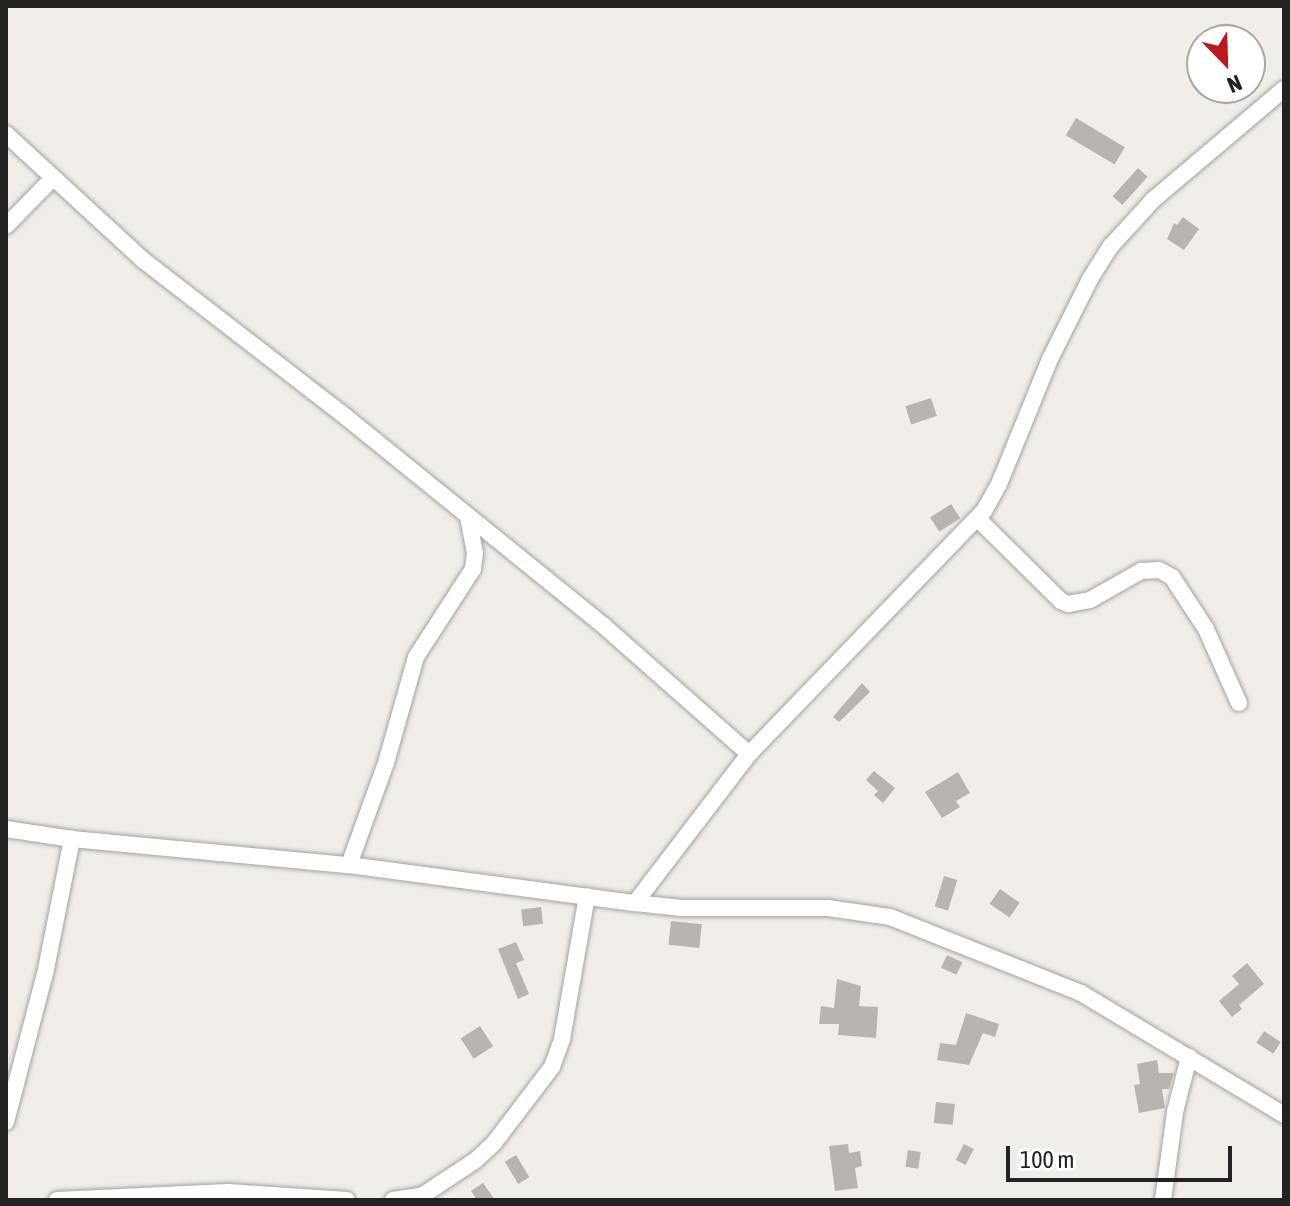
<!DOCTYPE html>
<style>
body{margin:0}
#map{position:relative;width:1290px;height:1206px;overflow:hidden;background:#f1eeea;font-family:"Asap Condensed",sans-serif}
div>[style]{position:absolute}
[style*='--x']{left:calc(var(--x)*1px);top:calc(var(--y)*1px);width:calc(var(--w)*1px);rotate:calc(var(--a)*1deg)}
.building>*{inset:0;background:#bab4b0;transform-origin:0 0}
.roads{filter:drop-shadow(0 0 2px #a3a3a3) drop-shadow(0 0 2px #a3a3a3)}
.street>*{height:16px;margin:-8px;padding:0 8px;transform-origin:8px;border-radius:8px;background:#fff}
span{translate:-50% -50%;white-space:nowrap;text-align:center;line-height:1.15;-webkit-text-stroke:6px #fff;paint-order:stroke}
.frame{position:absolute;inset:0;border:8px solid #222;pointer-events:none}
.north{position:absolute;left:1186px;top:24px;width:80px;height:80px;box-sizing:border-box;background:#fff;border:2px solid #a7a7a7;border-radius:50%;rotate:157deg;font-size:22px;font-weight:700;line-height:32px;text-align:center;color:#222}
.north::after{content:'';display:block;margin:auto;width:28px;height:36px;background:#bc181e;clip-path:polygon(50% 0,100% 100%,50% 72%,0 100%)}
.scale{position:absolute;left:1006px;top:1146px;width:226px;height:36px;box-sizing:border-box;border:4px solid #222;border-top:0;padding-left:10px;font-size:24px;line-height:28px;white-space:nowrap;color:#222;-webkit-text-stroke:6px #fff;paint-order:stroke}
</style>
<div id="map">
<div class="building">
<div style="left:1076px;top:118px;width:57px;height:20px;rotate:31deg"></div>
<div style="left:1138px;top:168px;width:13px;height:38px;rotate:42deg"></div>
<div style="clip-path:polygon(1183px 217px,1199px 229px,1184px 250px,1167px 239px,1174px 223px,1177px 225px)"></div>
<div style="left:931px;top:398px;width:19px;height:27px;rotate:72deg"></div>
<div style="left:951px;top:504px;width:17px;height:25px;rotate:57deg"></div>
<div style="clip-path:polygon(862px 683px,870px 692px,839px 722px,833px 717px)"></div>
<div style="clip-path:polygon(874px 771px,895px 788px,883px 803px,874px 795px,878px 791px,866px 780px)"></div>
<div style="clip-path:polygon(958px 772px,970px 793px,956px 801px,960px 807px,942px 818px,925px 792px)"></div>
<div style="left:944px;top:876px;width:14px;height:32px;rotate:17deg"></div>
<div style="left:1000px;top:889px;width:24px;height:18px;rotate:35deg"></div>
<div style="left:541px;top:907px;width:17px;height:20px;rotate:83deg"></div>
<div style="left:671px;top:921px;width:31px;height:24px;rotate:6deg"></div>
<div style="clip-path:polygon(516px 942px,524px 960px,516px 963px,529px 994px,518px 999px,498px 949px)"></div>
<div style="left:947px;top:955px;width:17px;height:14px;rotate:25deg"></div>
<div style="clip-path:polygon(1247px 963px,1264px 984px,1239px 1005px,1242px 1009px,1232px 1017px,1219px 1001px,1239px 984px,1232px 976px)"></div>
<div style="clip-path:polygon(837px 979px,861px 986px,859px 1006px,878px 1007px,876px 1038px,838px 1035px,839px 1024px,819px 1024px,821px 1006px,834px 1008px)"></div>
<div style="clip-path:polygon(966px 1013px,999px 1024px,995px 1037px,983px 1033px,969px 1065px,937px 1060px,940px 1043px,956px 1045px)"></div>
<div style="left:480px;top:1026px;width:24px;height:23px;rotate:57deg"></div>
<div style="left:1264px;top:1031px;width:20px;height:14px;rotate:33deg"></div>
<div style="clip-path:polygon(1157px 1060px,1159px 1073px,1174px 1073px,1169px 1089px,1162px 1089px,1165px 1108px,1139px 1113px,1134px 1085px,1140px 1084px,1137px 1064px)"></div>
<div style="left:936px;top:1102px;width:19px;height:21px;rotate:6deg"></div>
<div style="clip-path:polygon(848px 1144px,849px 1153px,860px 1151px,862px 1166px,855px 1168px,858px 1188px,835px 1191px,829px 1146px)"></div>
<div style="left:964px;top:1144px;width:11px;height:18px;rotate:27deg"></div>
<div style="left:908px;top:1150px;width:13px;height:17px;rotate:9deg"></div>
<div style="left:516px;top:1155px;width:26px;height:13px;rotate:59deg"></div>
<div style="clip-path:polygon(483px 1183px,495px 1200px,477px 1200px,471px 1191px)"></div>
</div>
<div class="roads">
<div class="street">
<div style="--x:6;--y:134;--w:186;--a:42.6"></div>
<div style="--x:143;--y:260;--w:257;--a:37.7"></div>
<div style="--x:346;--y:417;--w:332;--a:39"></div>
<div style="--x:604;--y:626;--w:193;--a:41.4"></div>
<div style="--x:6;--y:226;--w:67;--a:-45.6"></div>
<div style="--x:978;--y:519;--w:117;--a:44.7"></div>
<div style="--x:1061;--y:601;--w:8;--a:23"></div>
<div style="--x:1068;--y:604;--w:22;--a:-10"></div>
<div style="--x:1090;--y:600;--w:59;--a:-29.6"></div>
<div style="--x:1141;--y:571;--w:18;--a:-3"></div>
<div style="--x:1159;--y:570;--w:15;--a:28"></div>
<div style="--x:1172;--y:577;--w:62;--a:56.8"></div>
<div style="--x:1206;--y:629;--w:81;--a:66"></div>
<div style="--x:6;--y:829;--w:67;--a:8.6"></div>
<div style="--x:72;--y:839;--w:278;--a:5.4"></div>
<div style="--x:349;--y:865;--w:289;--a:7.6"></div>
<div style="--x:635;--y:903;--w:47;--a:6.1"></div>
<div style="--x:682;--y:908;--w:146;--a:0"></div>
<div style="--x:828;--y:908;--w:63;--a:8.3"></div>
<div style="--x:890;--y:917;--w:206;--a:21.7"></div>
<div style="--x:1081;--y:993;--w:237;--a:31"></div>
<div style="--x:349;--y:865;--w:109;--a:-70.1"></div>
<div style="--x:386;--y:763;--w:110;--a:-74.2"></div>
<div style="--x:416;--y:657;--w:105;--a:-57.1"></div>
<div style="--x:473;--y:569;--w:16;--a:-83"></div>
<div style="--x:475;--y:553;--w:37;--a:-101"></div>
<div style="--x:635;--y:903;--w:188;--a:-52.6"></div>
<div style="--x:749;--y:754;--w:338;--a:-46"></div>
<div style="--x:984;--y:511;--w:31;--a:-61"></div>
<div style="--x:999;--y:484;--w:135;--a:-67.8"></div>
<div style="--x:1050;--y:359;--w:89;--a:-63.4"></div>
<div style="--x:1090;--y:279;--w:39;--a:-58"></div>
<div style="--x:1111;--y:246;--w:62;--a:-47.6"></div>
<div style="--x:1153;--y:200;--w:172;--a:-40.3"></div>
<div style="--x:6;--y:1122;--w:158;--a:-75.3"></div>
<div style="--x:46;--y:969;--w:133;--a:-78.7"></div>
<div style="--x:57;--y:1200;--w:171;--a:-2.7"></div>
<div style="--x:228;--y:1192;--w:119;--a:3.8"></div>
<div style="--x:393;--y:1200;--w:30;--a:-9"></div>
<div style="--x:423;--y:1195;--w:64;--a:-33.4"></div>
<div style="--x:476;--y:1160;--w:25;--a:-43"></div>
<div style="--x:494;--y:1143;--w:96;--a:-52.7"></div>
<div style="--x:552;--y:1067;--w:30;--a:-70"></div>
<div style="--x:562;--y:1039;--w:145;--a:-80.1"></div>
<div style="--x:1163;--y:1200;--w:89;--a:-82.2"></div>
<div style="--x:1175;--y:1112;--w:57;--a:-75.7"></div>
</div>
</div>
<div class="frame"></div>
<div class="north">N</div>
<div class="scale">100 m</div>
</div>
